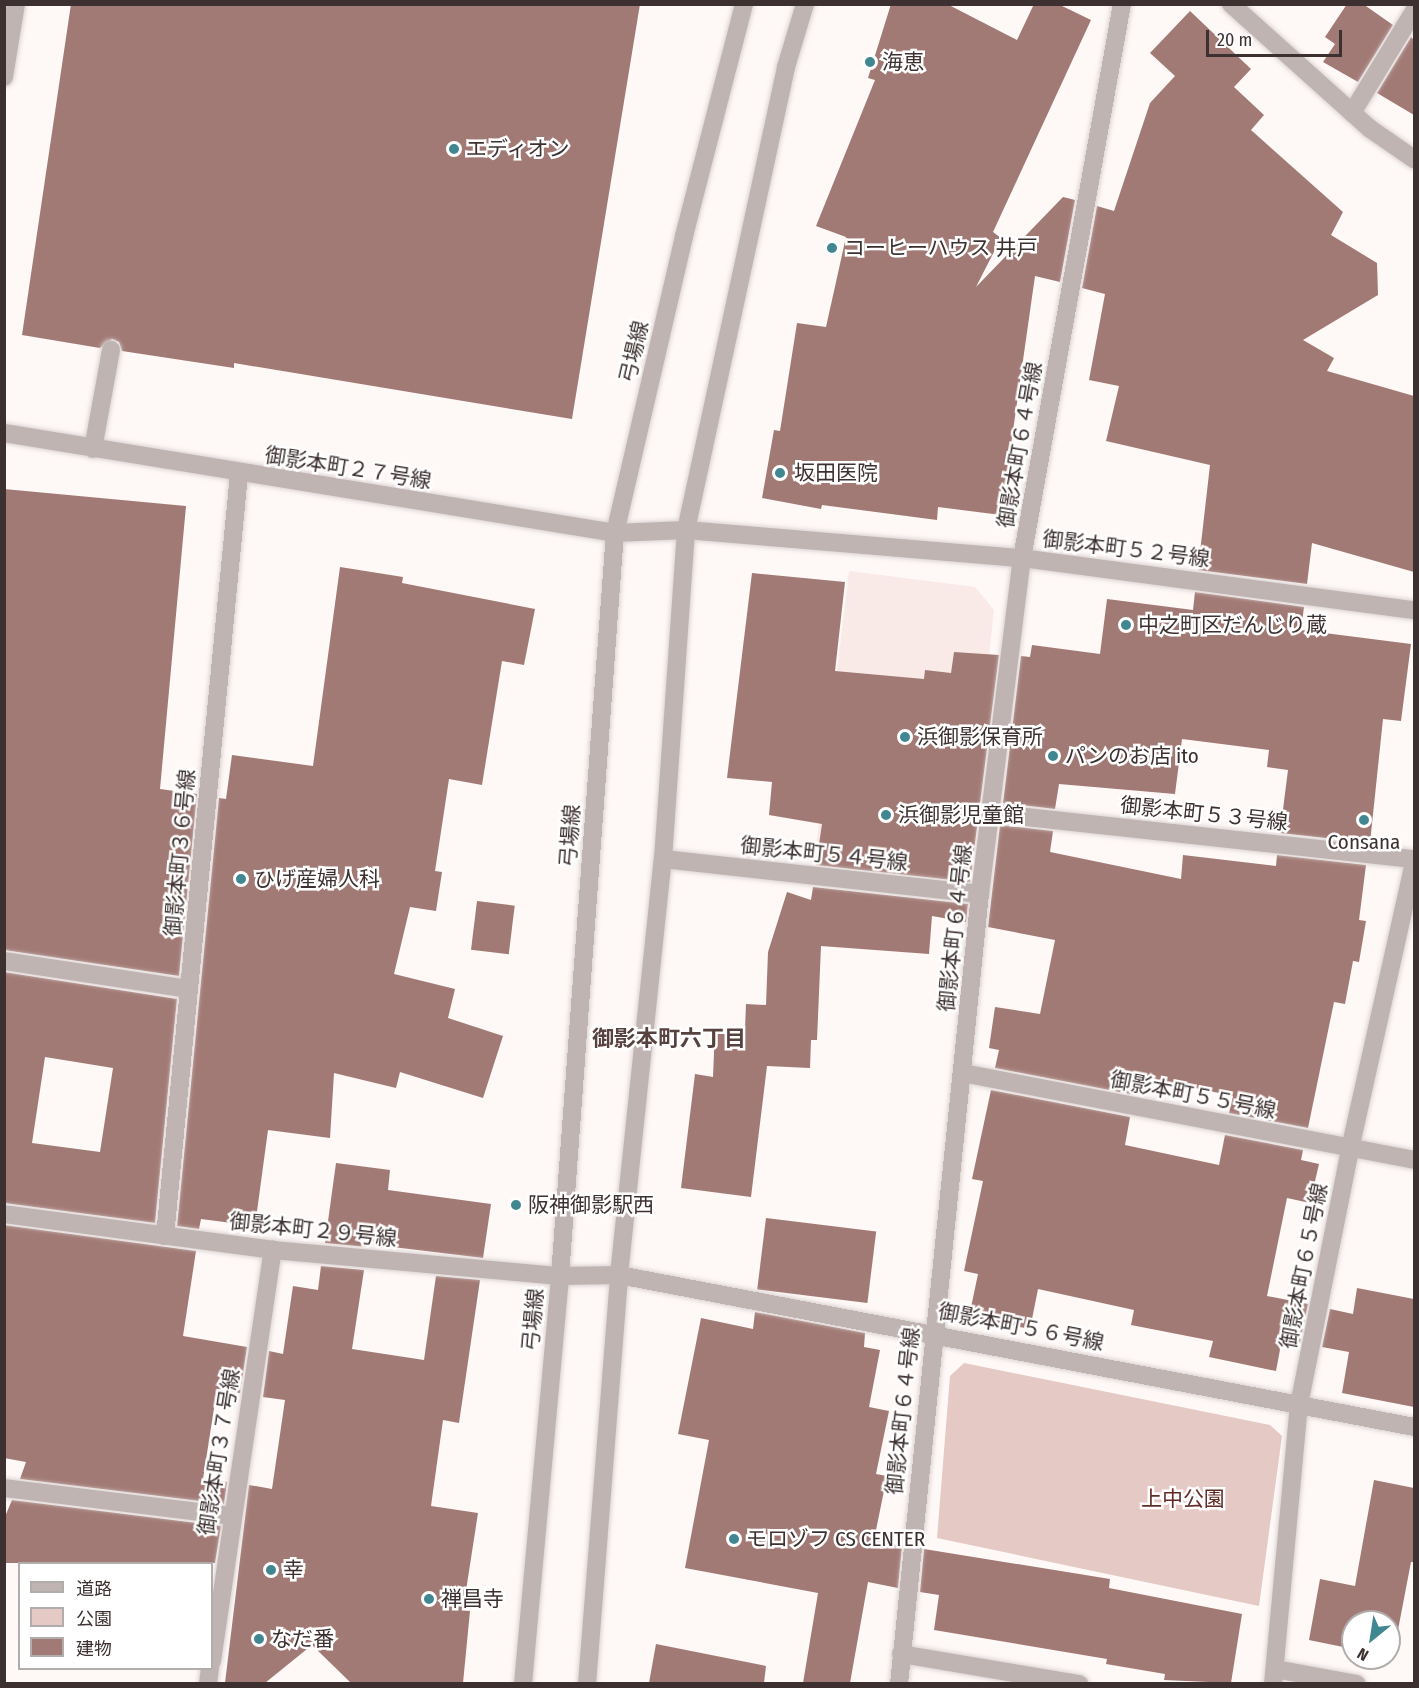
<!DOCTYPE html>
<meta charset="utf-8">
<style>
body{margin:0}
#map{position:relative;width:1419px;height:1688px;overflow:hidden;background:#fef8f7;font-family:"Fira Sans Condensed","Noto Sans JP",sans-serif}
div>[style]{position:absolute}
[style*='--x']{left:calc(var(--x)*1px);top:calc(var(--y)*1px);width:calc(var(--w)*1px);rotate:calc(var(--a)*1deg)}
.built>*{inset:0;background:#f9eae8}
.green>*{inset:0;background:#e5c9c5}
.building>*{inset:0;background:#a27a75;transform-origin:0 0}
.roads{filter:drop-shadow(0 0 2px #dbd4d3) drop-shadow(0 0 2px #dbd4d3)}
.minor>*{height:18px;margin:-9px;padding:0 9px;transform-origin:9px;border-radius:9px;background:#c0b4b3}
.dots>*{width:16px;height:16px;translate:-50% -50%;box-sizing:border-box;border:3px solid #fff;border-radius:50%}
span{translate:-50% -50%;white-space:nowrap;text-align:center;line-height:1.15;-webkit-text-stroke:5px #fff;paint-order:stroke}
.poi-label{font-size:21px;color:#3c3130}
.left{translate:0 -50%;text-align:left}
.street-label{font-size:21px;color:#3c3130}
.park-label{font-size:21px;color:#622b26}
.neighbourhood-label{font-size:22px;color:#58423f;font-weight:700}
.frame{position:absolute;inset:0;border:6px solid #3c3130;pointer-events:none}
.legend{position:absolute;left:18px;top:1562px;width:195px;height:108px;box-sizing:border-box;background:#fff;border:2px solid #b1adac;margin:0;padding:8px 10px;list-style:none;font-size:18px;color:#3c3130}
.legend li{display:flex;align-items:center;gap:12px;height:30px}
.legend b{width:30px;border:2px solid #b1adac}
.north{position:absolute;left:1341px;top:1610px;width:60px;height:60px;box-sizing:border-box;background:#fff;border:2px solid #b1adac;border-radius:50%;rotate:210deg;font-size:16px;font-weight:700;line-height:24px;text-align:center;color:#3c3130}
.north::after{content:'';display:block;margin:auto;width:21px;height:27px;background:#418791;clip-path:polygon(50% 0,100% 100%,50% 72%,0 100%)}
.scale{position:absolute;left:1206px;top:30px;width:136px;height:27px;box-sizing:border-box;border:3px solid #3c3130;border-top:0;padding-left:8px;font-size:18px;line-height:21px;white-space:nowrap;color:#3c3130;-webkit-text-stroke:4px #fff;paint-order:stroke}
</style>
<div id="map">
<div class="built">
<div style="clip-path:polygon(849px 571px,975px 587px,994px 610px,966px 865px,947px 879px,814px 863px)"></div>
</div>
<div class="green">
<div style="clip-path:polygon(964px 1363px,1270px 1425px,1282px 1436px,1259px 1606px,937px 1538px,950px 1376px)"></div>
</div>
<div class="building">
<div style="clip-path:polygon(71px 4px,640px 4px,572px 419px,234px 363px,234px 368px,122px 351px,119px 342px,112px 339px,100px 348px,22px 335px)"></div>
<div style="clip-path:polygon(891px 4px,947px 4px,1017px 40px,1034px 4px,1058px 4px,1091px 20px,993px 232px,1001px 238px,976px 287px,1063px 197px,1075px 200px,1060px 282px,1035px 276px,1001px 515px,938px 507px,937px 520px,822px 505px,821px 509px,762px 498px,774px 430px,780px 431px,797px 323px,826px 327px,846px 237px,816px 226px,875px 80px,868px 78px)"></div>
<div style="clip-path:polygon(1347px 4px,1363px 4px,1393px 25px,1358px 82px,1323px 62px,1335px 44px,1325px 37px)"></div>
<div style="clip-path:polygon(1190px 11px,1251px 69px,1234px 87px,1264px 115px,1251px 130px,1343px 212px,1331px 235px,1377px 263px,1378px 295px,1303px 340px,1334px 358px,1327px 371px,1414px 396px,1414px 572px,1312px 543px,1307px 584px,1198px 570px,1210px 465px,1106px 441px,1119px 386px,1089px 380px,1105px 294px,1082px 288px,1097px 206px,1114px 211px,1150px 103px,1175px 76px,1150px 53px)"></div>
<div style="clip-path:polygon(1411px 37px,1414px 40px,1414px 115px,1377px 93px)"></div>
<div style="clip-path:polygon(4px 489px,186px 506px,160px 789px,197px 794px,179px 976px,4px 950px)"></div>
<div style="clip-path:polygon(340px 567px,403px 577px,402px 583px,535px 609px,524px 665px,502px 661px,482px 785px,449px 779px,435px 871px,442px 872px,436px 911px,410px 907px,394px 974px,455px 989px,448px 1018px,503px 1036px,483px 1098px,400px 1072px,396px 1088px,334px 1073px,330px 1138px,268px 1130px,255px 1226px,201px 1219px,199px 1229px,177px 1226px,219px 798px,226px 799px,232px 755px,313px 766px)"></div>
<div style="clip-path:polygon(752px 573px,845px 582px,835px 671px,924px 679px,925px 670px,951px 673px,954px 652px,999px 655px,970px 882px,816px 865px,822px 824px,769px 815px,772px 782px,727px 778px)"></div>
<div style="clip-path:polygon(1195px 592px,1304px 607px,1301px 630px,1411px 644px,1401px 721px,1383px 719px,1370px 843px,1280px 833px,1288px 770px,1267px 767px,1269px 750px,1182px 739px,1175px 794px,1059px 784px,1055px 809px,1003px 803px,1021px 656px,1030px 657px,1032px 645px,1100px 654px,1107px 599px,1193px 610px)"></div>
<div style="clip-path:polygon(1000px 825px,1053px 831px,1050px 852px,1181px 879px,1183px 855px,1276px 866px,1277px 855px,1366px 865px,1359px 920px,1366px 921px,1359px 962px,1353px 961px,1345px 1004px,1334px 1002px,1308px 1128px,1229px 1113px,1233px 1096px,1139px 1076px,1135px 1095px,995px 1068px,999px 1050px,989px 1048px,995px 1007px,1040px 1014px,1055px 940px,988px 927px)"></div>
<div style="clip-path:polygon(813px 887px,968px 904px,966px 922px,932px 916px,929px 954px,821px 946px,817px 1040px,811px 1040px,810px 1068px,767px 1066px,751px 1197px,681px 1188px,695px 1074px,713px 1077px,715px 1029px,745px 1030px,746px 1004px,766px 1005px,768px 952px,787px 892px,811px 900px)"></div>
<div style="left:477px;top:901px;width:38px;height:49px;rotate:7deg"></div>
<div style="clip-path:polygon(evenodd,4px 972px,177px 999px,155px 1223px,4px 1203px,4px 972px,45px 1057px,113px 1068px,100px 1152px,32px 1143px,45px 1057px)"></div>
<div style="clip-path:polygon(991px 1090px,1130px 1117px,1125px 1145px,1219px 1165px,1225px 1135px,1303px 1150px,1301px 1160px,1319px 1164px,1310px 1203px,1287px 1198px,1267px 1296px,1308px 1304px,1300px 1342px,1282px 1339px,1276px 1371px,1209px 1357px,1213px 1341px,1131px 1325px,1134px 1310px,1038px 1289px,1030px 1329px,969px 1317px,978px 1274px,964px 1271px,983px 1181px,972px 1179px)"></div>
<div style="clip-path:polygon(336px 1163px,390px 1170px,388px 1190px,491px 1204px,483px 1258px,368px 1244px,367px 1247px,325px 1243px)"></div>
<div style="left:766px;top:1218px;width:111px;height:72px;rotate:7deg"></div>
<div style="clip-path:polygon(4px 1225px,196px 1251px,183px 1336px,247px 1347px,240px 1393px,217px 1389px,203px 1479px,227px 1482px,224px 1504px,20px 1479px,26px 1462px,4px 1458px)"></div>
<div style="clip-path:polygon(321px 1266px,364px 1270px,352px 1349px,424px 1360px,436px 1276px,480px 1280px,459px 1423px,443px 1420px,431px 1506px,478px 1513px,463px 1610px,470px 1611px,463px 1683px,351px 1683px,312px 1645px,265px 1683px,225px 1683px,249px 1485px,272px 1489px,285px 1400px,263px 1397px,269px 1351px,283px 1354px,293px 1286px,318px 1290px)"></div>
<div style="clip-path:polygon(1357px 1288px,1414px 1299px,1414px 1407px,1342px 1393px,1349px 1352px,1322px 1347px,1330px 1309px,1353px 1314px)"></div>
<div style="clip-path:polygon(755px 1312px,865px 1333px,864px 1347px,880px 1350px,869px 1407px,889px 1411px,876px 1474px,887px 1476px,875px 1535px,882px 1536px,881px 1542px,902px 1546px,898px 1588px,868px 1582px,850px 1683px,803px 1683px,818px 1593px,685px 1568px,709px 1440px,678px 1434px,701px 1318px,753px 1329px)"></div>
<div style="clip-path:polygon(1374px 1480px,1414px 1488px,1414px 1562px,1411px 1562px,1393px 1656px,1389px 1656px,1389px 1622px,1353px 1622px,1353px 1649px,1309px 1640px,1320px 1579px,1355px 1586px)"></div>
<div style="clip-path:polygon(12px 1500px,221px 1526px,215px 1563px,4px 1563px,4px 1519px)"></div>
<div style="clip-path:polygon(924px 1549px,1110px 1579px,1109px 1588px,1242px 1614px,1231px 1683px,1164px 1680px,1165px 1674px,1106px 1664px,1107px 1659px,934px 1630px,939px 1595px,920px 1592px)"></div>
<div style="clip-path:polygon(656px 1644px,766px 1666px,764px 1683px,649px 1683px)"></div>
</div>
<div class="roads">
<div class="minor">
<div style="--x:1231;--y:4;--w:186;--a:41.9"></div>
<div style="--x:1369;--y:128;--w:55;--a:34.6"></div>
<div style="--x:4;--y:77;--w:74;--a:-80.7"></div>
<div style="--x:1352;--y:113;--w:119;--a:-58.7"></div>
<div style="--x:4;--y:433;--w:619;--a:9.29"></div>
<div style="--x:615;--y:533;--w:71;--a:-2.4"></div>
<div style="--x:686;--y:530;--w:337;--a:4.8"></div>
<div style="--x:1022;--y:558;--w:395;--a:7.6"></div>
<div style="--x:93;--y:449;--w:101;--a:-79.7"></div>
<div style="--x:989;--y:813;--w:427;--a:6.2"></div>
<div style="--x:663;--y:859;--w:319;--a:6.3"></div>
<div style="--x:4;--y:961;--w:187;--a:8.6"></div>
<div style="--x:963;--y:1073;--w:459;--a:10.9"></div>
<div style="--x:4;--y:1214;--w:271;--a:7.6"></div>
<div style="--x:273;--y:1250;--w:288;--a:5.2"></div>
<div style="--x:560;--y:1276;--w:59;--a:-1"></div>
<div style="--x:619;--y:1275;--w:809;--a:10.82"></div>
<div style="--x:165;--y:1236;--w:766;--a:-84.45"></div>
<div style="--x:4;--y:1488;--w:230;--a:7"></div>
<div style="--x:901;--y:1654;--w:181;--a:9.6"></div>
<div style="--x:212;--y:1661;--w:416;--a:-81.6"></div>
<div style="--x:1275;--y:1669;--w:83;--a:10.4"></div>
<div style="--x:208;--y:1684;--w:16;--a:-83"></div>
<div style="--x:523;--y:1684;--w:410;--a:-84.8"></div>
<div style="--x:560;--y:1276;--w:745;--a:-85.77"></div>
<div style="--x:615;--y:533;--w:305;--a:-76.9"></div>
<div style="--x:684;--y:236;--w:240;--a:-75.5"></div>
<div style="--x:587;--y:1684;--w:410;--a:-85.5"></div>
<div style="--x:619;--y:1275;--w:418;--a:-84"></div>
<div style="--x:663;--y:859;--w:330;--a:-86"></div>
<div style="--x:686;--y:530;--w:474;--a:-77.8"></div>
<div style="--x:786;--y:67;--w:66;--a:-73.2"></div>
<div style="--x:899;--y:1684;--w:794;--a:-84.15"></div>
<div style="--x:980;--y:894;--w:339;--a:-82.9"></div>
<div style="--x:1022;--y:558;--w:563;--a:-79.77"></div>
<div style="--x:1273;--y:1684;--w:280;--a:-84.7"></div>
<div style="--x:1299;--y:1405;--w:261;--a:-78.7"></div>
<div style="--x:1350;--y:1149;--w:293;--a:-77.4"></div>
</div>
</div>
<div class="dots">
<div style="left:870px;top:62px;background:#418791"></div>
<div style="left:454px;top:149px;background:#418791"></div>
<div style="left:832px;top:248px;background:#418791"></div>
<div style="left:780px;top:473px;background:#418791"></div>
<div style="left:1126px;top:625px;background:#418791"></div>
<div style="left:905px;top:737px;background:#418791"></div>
<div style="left:1053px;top:756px;background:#418791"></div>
<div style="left:886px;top:815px;background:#418791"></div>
<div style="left:1364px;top:820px;background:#418791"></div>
<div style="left:241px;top:879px;background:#418791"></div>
<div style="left:516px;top:1205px;background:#418791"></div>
<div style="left:734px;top:1539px;background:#418791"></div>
<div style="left:271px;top:1570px;background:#418791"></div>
<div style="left:429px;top:1599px;background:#418791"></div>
<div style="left:259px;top:1639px;background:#418791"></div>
</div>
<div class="poi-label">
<span class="left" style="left:882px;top:62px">海恵</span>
<span class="left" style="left:466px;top:149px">エディオン</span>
<span class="left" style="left:844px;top:248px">コーヒーハウス 井戸</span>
<span class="left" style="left:794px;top:473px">坂田医院</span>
<span class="left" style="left:1138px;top:625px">中之町区だんじり蔵</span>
<span class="left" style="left:917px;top:737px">浜御影保育所</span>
<span class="left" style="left:1065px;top:756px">パンのお店 ito</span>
<span class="left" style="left:898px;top:815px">浜御影児童館</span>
<span style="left:1364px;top:842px">Consana</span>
<span class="left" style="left:254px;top:879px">ひげ産婦人科</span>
<span class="left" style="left:528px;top:1205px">阪神御影駅西</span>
<span class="left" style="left:746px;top:1539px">モロゾフ CS CENTER</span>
<span class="left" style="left:283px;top:1570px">幸</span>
<span class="left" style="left:441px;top:1599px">禅昌寺</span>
<span class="left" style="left:271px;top:1639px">なだ番</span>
</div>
<div class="street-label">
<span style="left:634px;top:352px;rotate:-77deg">弓場線</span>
<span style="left:1020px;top:445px;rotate:-80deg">御影本町６４号線</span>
<span style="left:348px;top:468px;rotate:9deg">御影本町２７号線</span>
<span style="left:1126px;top:549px;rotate:7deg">御影本町５２号線</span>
<span style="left:1204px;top:814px;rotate:6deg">御影本町５３号線</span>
<span style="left:570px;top:836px;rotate:-86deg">弓場線</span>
<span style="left:180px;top:853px;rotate:-85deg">御影本町３６号線</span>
<span style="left:824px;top:854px;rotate:6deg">御影本町５４号線</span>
<span style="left:955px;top:928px;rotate:-84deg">御影本町６４号線</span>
<span style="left:1193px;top:1095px;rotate:11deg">御影本町５５号線</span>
<span style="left:313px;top:1230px;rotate:6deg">御影本町２９号線</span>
<span style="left:1304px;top:1266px;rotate:-79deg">御影本町６５号線</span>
<span style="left:533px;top:1320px;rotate:-85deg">弓場線</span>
<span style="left:1021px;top:1327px;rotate:11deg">御影本町５６号線</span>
<span style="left:903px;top:1411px;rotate:-84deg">御影本町６４号線</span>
<span style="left:219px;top:1452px;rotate:-81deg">御影本町３７号線</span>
</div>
<div class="park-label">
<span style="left:1183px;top:1499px">上中公園</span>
</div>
<div class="neighbourhood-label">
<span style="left:669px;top:1039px">御影本町六丁目</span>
</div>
<div class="frame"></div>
<ul class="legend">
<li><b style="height:8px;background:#c0b4b3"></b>道路</li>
<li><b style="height:16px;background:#e5c9c5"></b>公園</li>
<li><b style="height:16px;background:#a27a75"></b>建物</li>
</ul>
<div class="north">N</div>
<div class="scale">20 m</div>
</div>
